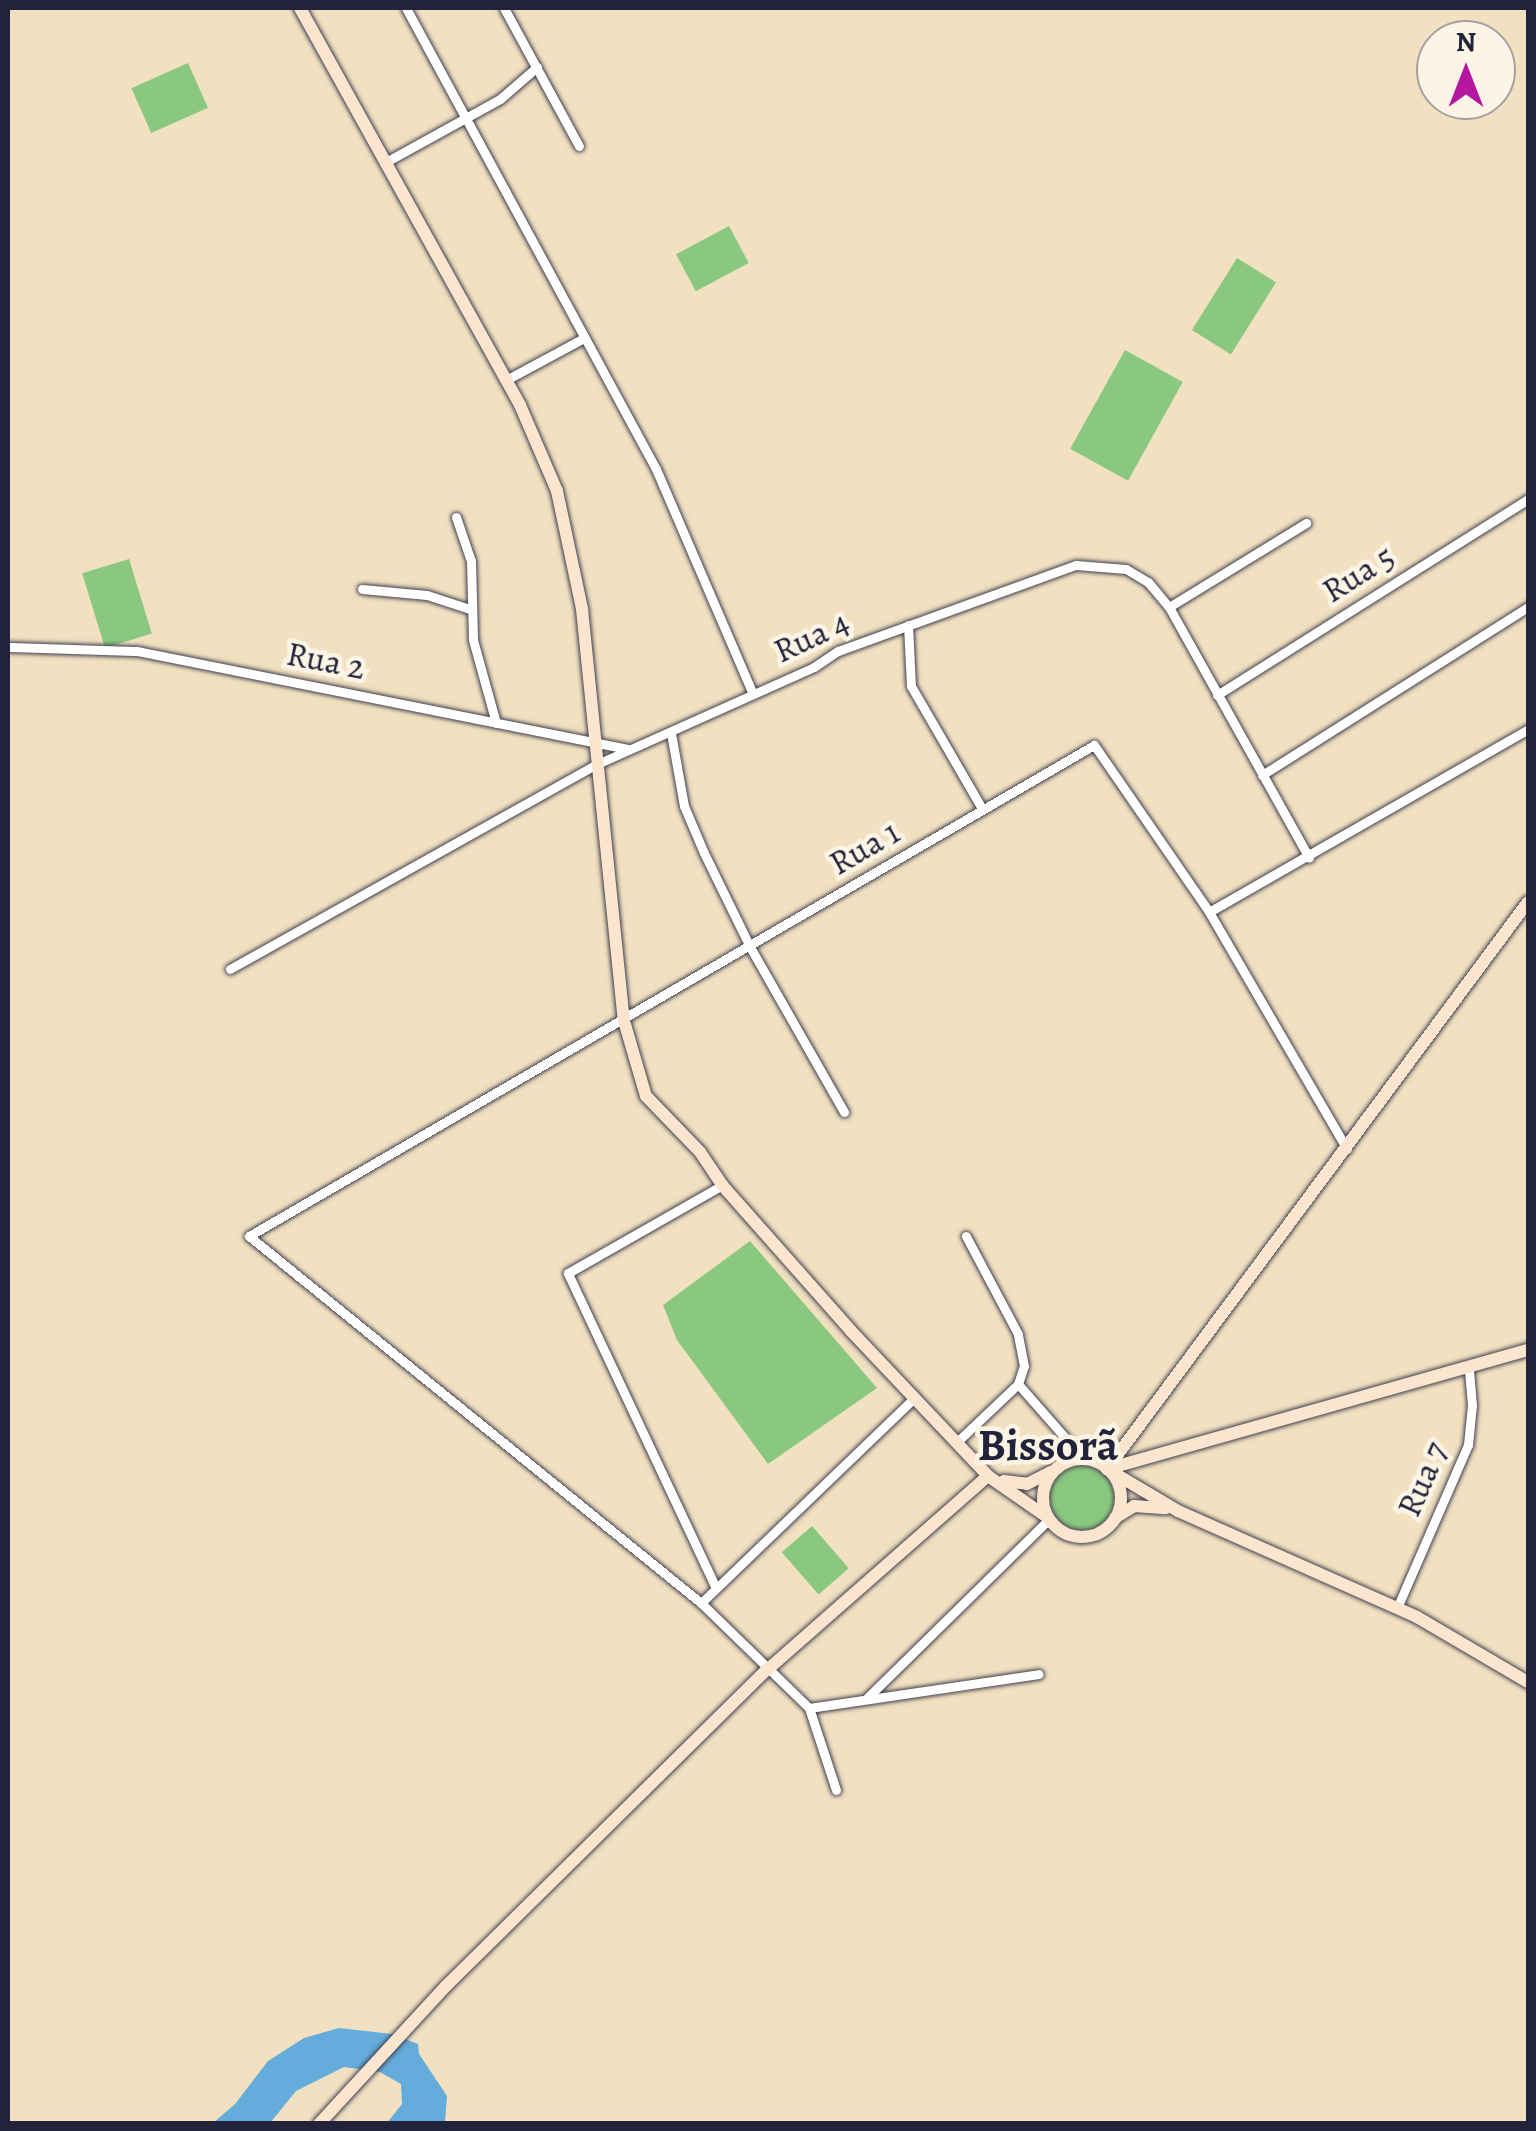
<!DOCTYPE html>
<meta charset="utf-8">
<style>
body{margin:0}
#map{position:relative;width:1536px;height:2131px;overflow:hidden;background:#f1e1c1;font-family:Alegreya,serif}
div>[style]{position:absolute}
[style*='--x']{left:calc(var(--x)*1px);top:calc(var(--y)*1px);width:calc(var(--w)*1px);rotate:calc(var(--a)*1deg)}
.green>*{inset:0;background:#8ac87f;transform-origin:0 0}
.round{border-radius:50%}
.water>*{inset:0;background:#64acdb}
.roads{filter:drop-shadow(0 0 2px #413f4f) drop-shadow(0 0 2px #413f4f)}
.street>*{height:9px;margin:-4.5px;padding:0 4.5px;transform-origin:4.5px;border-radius:4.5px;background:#fff}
.secondary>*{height:12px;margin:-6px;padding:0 6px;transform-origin:6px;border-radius:6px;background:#fce5cf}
.secondary>.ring{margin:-6px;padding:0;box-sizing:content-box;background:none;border:12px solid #fce5cf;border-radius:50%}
span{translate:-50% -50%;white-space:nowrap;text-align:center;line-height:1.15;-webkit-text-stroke:9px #fcf5e5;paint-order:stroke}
.street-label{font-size:35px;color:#22223b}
.district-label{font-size:45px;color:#22223b;font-weight:700}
.frame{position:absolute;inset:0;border:10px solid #22223b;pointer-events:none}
.north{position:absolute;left:1416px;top:20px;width:100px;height:100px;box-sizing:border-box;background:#fcf5e5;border:2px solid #a5a1a1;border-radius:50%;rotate:0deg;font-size:28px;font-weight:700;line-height:40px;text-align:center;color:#22223b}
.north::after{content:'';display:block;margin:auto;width:35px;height:45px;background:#b5179e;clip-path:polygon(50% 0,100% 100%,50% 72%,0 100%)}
</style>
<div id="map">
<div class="green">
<div style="left:188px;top:63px;width:49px;height:62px;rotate:66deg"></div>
<div style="left:729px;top:226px;width:42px;height:60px;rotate:62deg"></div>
<div style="left:1237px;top:258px;width:46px;height:85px;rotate:32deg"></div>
<div style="left:1125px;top:350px;width:66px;height:113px;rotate:29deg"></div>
<div style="left:129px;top:559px;width:78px;height:49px;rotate:73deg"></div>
<div style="clip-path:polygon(750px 1241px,877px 1388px,768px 1464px,677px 1340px,663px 1305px)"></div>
<div class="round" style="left:1050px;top:1466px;width:64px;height:64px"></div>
<div style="left:812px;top:1526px;width:56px;height:40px;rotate:49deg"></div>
</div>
<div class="water">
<div style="clip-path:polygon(339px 2028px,392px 2034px,418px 2044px,419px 2054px,447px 2096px,445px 2123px,387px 2123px,402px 2104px,401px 2084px,380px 2072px,344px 2067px,296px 2091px,270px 2123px,212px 2124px,235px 2104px,268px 2061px,304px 2038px)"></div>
</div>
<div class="roads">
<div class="street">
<div style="--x:406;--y:8;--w:524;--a:61.53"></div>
<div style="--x:656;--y:469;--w:243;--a:66.7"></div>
<div style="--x:504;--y:8;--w:157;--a:61.5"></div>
<div style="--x:384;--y:163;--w:132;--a:-28.9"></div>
<div style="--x:500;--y:99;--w:49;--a:-40.9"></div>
<div style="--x:506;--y:380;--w:89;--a:-28.3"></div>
<div style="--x:456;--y:517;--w:46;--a:71.2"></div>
<div style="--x:471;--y:561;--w:79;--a:88.5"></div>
<div style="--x:473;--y:640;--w:86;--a:74.5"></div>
<div style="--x:362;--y:589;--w:65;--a:5.3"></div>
<div style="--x:427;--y:595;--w:45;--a:18"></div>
<div style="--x:1169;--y:607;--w:161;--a:-31.5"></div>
<div style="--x:908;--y:625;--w:61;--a:87.2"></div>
<div style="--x:911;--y:686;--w:143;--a:59.9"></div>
<div style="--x:8;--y:647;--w:129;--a:1.8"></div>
<div style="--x:137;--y:651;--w:501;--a:11.29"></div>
<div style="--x:1217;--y:695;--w:368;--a:-32.2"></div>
<div style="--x:671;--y:733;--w:74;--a:79.9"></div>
<div style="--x:684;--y:806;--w:51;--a:66.9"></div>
<div style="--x:704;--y:853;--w:105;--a:63.9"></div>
<div style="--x:750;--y:947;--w:190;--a:60.3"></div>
<div style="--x:1262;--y:775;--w:315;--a:-32.3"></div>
<div style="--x:1209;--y:912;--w:368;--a:-29.8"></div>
<div style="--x:230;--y:969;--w:418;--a:-29.2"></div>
<div style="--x:595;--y:765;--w:240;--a:-24.1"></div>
<div style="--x:814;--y:667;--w:29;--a:-34"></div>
<div style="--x:838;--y:651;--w:253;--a:-19.9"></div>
<div style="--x:1076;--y:565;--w:50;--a:4.6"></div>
<div style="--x:1126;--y:569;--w:26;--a:31"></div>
<div style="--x:1148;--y:582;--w:33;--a:50"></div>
<div style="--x:1169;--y:607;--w:287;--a:60.8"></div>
<div style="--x:1018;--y:1384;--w:76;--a:48.7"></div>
<div style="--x:1068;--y:1441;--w:34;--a:38"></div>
<div style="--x:959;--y:1440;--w:81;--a:-43.5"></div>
<div style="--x:1018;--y:1384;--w:19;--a:-72"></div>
<div style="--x:1024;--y:1366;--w:33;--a:-101"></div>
<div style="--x:1018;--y:1334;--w:111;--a:-118"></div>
<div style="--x:1060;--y:1466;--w:26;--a:-72"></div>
<div style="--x:715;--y:1586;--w:346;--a:-115.2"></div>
<div style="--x:568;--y:1273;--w:177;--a:-29.7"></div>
<div style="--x:701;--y:1603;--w:297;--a:-43.9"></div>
<div style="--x:1397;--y:1608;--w:178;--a:-66.5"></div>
<div style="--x:1468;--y:1445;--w:40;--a:-84.3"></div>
<div style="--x:1472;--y:1405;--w:38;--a:-95"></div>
<div style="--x:867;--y:1698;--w:255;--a:-44.5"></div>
<div style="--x:809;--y:1708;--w:232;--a:-8.4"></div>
<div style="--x:836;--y:1790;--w:86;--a:-108.2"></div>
<div style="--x:809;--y:1708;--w:151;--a:-135.8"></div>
<div style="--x:701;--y:1603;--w:582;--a:-140.93"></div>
<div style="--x:249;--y:1236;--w:977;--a:-30.16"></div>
<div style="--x:1094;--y:745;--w:203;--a:55.4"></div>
<div style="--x:1209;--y:912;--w:274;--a:59.8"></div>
</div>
<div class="secondary">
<div style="--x:300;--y:8;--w:454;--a:61"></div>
<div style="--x:520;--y:405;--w:94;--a:66.7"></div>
<div style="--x:557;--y:491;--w:121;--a:78"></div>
<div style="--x:582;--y:609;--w:414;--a:84.2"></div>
<div style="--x:624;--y:1021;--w:78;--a:73.7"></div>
<div style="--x:646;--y:1096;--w:78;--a:46"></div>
<div style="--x:700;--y:1152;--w:40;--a:56"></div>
<div style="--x:722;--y:1185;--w:195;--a:48.5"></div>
<div style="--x:851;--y:1331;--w:199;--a:46.6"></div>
<div style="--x:988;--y:1476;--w:72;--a:34.8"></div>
<div class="ring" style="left:1043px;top:1459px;width:66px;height:66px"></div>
<div style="--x:1107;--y:1469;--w:706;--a:-53.41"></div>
<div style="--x:1107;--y:1469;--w:82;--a:30.6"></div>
<div style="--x:1178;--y:1511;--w:261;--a:23.9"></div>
<div style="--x:1417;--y:1617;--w:129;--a:30.4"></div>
<div style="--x:1107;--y:1469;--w:437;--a:-15.8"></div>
<div style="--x:1004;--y:1481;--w:23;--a:7"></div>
<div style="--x:1027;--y:1484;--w:27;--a:-27"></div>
<div style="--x:1115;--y:1518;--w:22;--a:-32"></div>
<div style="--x:1134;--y:1506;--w:32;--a:4"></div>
<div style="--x:319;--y:2124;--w:188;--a:-47.4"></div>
<div style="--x:446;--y:1986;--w:450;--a:-44.6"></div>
<div style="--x:767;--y:1670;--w:294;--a:-41.3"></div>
</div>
</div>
<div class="street-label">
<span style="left:1358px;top:573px;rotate:-32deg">Rua 5</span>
<span style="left:811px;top:636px;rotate:-25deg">Rua 4</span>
<span style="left:326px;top:660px;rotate:11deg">Rua 2</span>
<span style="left:864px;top:847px;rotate:-30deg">Rua 1</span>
<span style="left:1422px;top:1479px;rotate:-66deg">Rua 7</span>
</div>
<div class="district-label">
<span style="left:1048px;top:1446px">Bissorã</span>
</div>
<div class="frame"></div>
<div class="north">N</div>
</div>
